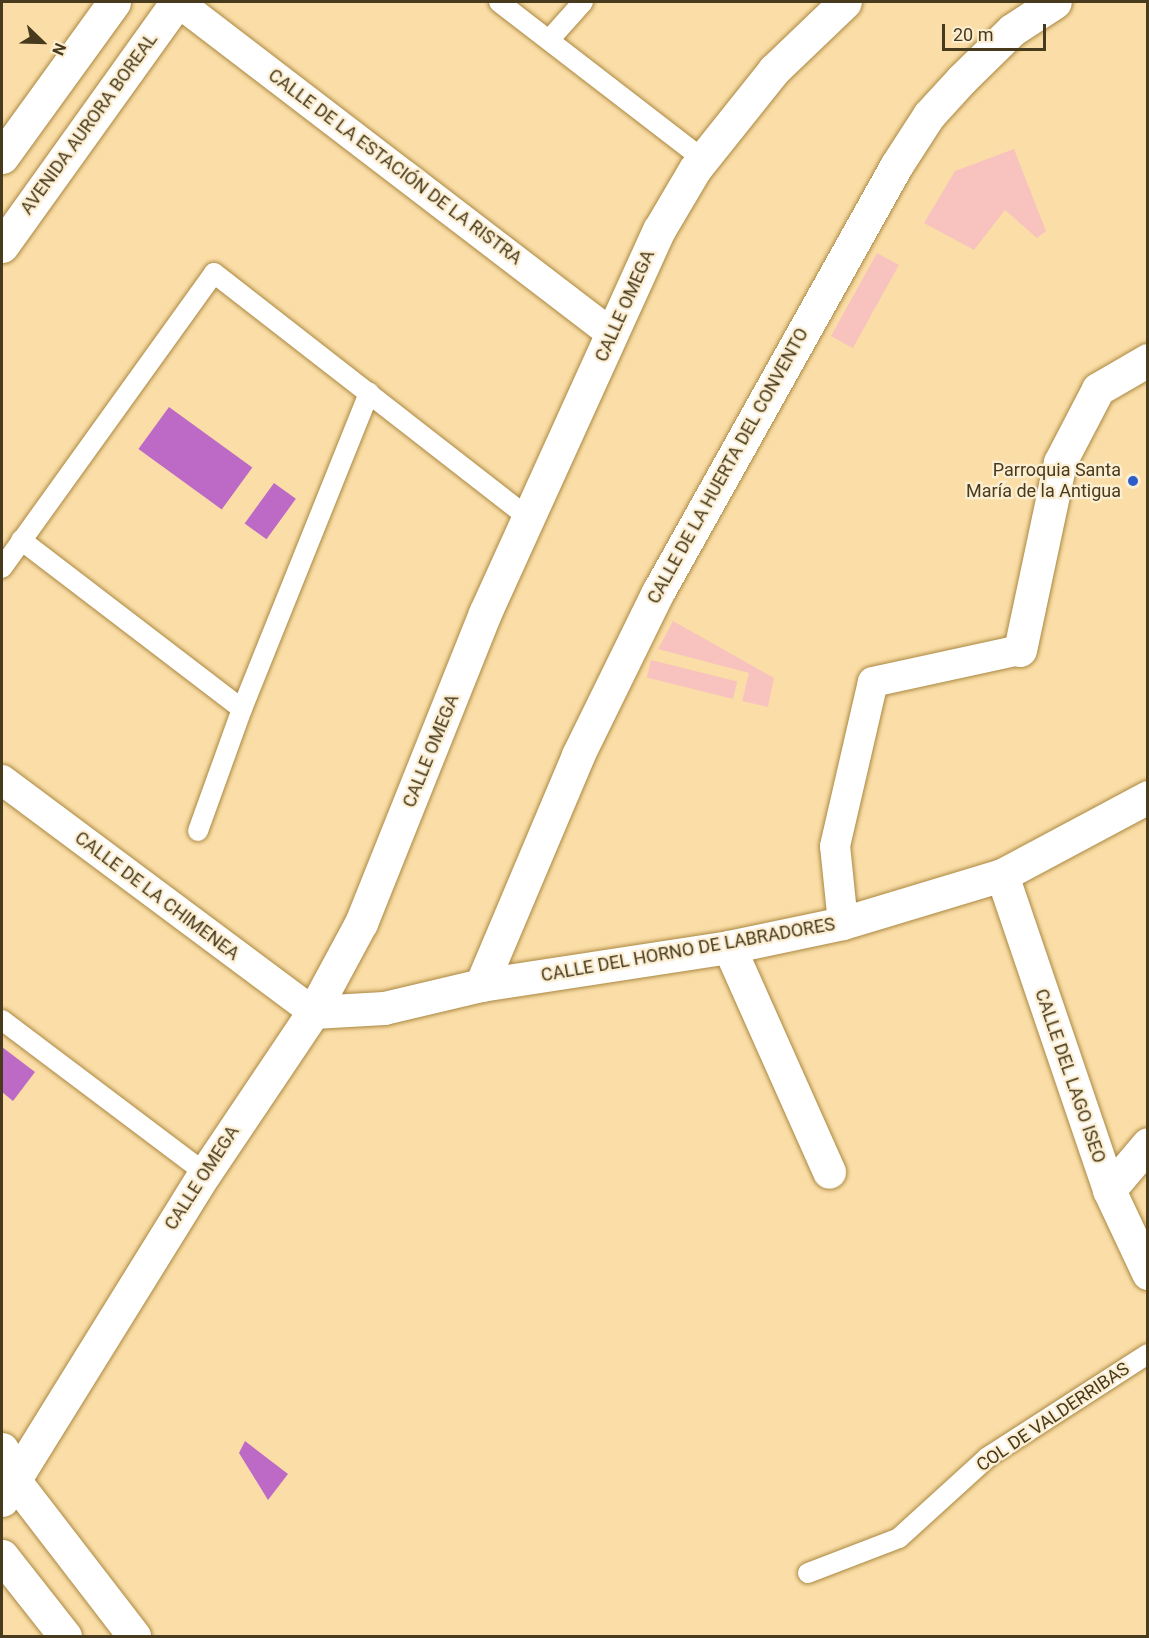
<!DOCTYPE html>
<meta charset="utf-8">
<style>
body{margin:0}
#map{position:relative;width:1149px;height:1638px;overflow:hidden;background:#fbdea7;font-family:Roboto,sans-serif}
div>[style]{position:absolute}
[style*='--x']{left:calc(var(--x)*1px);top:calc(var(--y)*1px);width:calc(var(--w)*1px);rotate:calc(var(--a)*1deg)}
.green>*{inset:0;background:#f8c3bf;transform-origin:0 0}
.water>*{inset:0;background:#bd6ac6;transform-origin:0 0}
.roads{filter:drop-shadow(0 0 2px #aa8842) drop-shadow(0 0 2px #aa8842)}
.service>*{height:20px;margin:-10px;padding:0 10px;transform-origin:10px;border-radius:10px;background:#fff}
.pedestrian>*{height:30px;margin:-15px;padding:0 15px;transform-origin:15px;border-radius:15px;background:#fff}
.minor>*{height:33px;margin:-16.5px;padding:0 16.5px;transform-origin:16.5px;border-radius:16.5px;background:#fff}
.secondary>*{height:33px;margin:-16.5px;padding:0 16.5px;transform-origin:16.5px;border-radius:16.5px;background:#fff}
.dots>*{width:16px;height:16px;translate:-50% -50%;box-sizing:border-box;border:3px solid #fceed2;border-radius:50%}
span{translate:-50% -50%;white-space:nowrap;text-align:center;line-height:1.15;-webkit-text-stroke:4.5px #fceed2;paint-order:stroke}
.street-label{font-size:18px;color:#483a1c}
.poi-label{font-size:18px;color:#483a1c}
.right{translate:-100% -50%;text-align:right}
.frame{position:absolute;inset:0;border:3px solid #483a1c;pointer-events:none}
.north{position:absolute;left:12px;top:12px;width:60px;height:60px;-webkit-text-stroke:4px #fceed2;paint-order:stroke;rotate:113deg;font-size:16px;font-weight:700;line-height:24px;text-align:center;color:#483a1c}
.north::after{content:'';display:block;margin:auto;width:21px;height:27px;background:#483a1c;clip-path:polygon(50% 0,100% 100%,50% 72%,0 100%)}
.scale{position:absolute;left:942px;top:24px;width:104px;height:27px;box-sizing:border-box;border:3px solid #483a1c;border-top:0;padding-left:8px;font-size:18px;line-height:21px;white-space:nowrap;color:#483a1c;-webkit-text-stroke:4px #fceed2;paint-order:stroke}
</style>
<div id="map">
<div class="green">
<div style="clip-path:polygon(1014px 149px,1046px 231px,1037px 238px,1005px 210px,974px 250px,924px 223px,955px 171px)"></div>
<div style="left:877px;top:253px;width:25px;height:95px;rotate:29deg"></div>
<div style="clip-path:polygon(673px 621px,774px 678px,768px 707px,742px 701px,749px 673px,658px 649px)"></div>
<div style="left:651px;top:660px;width:89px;height:18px;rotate:14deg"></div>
</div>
<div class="water">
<div style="left:169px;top:407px;width:103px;height:52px;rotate:36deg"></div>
<div style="left:274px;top:483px;width:27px;height:50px;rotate:36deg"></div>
<div style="clip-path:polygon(2px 1047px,35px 1072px,13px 1101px,2px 1092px)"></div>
<div style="clip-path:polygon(245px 1441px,288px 1474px,268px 1500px,239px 1453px)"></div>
</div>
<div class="roads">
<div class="service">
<div style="--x:499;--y:2;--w:257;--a:37.6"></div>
<div style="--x:549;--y:40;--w:51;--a:-48.2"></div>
<div style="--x:21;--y:540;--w:278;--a:37.4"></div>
<div style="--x:2;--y:568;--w:363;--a:-54.3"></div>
<div style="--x:214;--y:273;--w:399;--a:37.9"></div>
<div style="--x:198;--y:831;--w:130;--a:-70.2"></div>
<div style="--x:242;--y:709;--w:341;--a:-68.1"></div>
<div style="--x:2;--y:1020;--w:254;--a:37"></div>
<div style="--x:808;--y:1573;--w:97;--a:-21"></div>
<div style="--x:899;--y:1538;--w:120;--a:-42.3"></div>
<div style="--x:988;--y:1457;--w:190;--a:-32.8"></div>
</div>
<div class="pedestrian">
<div style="--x:178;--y:2;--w:546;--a:37.42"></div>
<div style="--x:2;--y:780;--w:388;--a:36.7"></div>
<div style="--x:843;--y:923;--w:77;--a:-95.9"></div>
<div style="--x:835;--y:846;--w:168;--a:-77"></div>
<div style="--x:873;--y:682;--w:150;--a:-12.3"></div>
</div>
<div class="minor">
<div style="--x:1020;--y:650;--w:192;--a:-78"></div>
<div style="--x:1060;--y:462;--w:82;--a:-62.5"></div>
<div style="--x:1098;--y:389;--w:58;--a:-30.1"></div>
<div style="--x:1002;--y:875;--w:333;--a:71.2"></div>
<div style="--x:1109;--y:1190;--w:92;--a:64.8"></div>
<div style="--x:729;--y:947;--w:246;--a:66"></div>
<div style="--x:481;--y:985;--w:250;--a:-67.1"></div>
<div style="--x:578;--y:755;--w:182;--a:-63.9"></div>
<div style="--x:658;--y:592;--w:488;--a:-60.8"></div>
<div style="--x:896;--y:166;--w:61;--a:-57.1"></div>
<div style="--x:929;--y:115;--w:49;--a:-47.5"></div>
<div style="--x:962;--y:79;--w:70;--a:-44.4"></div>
<div style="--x:1012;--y:30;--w:51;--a:-33.1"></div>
<div style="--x:313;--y:1012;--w:71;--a:-3.2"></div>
<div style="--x:384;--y:1008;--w:100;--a:-13.3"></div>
<div style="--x:481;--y:985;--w:251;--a:-8.7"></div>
<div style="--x:729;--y:947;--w:116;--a:-11.9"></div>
<div style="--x:843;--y:923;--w:166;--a:-16.8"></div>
<div style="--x:1002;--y:875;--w:166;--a:-28.1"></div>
<div style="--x:1109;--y:1190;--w:60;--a:-49.7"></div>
<div style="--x:2;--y:1449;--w:33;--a:69"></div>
<div style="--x:14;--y:1480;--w:197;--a:52.4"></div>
<div style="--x:2;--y:1500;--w:385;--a:-58.2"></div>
<div style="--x:205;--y:1173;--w:194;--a:-56.1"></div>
<div style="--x:313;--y:1012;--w:101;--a:-61.7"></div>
<div style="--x:361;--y:923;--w:334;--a:-68.2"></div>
<div style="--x:485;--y:613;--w:421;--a:-65.6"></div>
<div style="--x:659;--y:230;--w:71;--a:-59.5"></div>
<div style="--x:695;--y:169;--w:127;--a:-51.4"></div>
<div style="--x:774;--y:70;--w:98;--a:-43.8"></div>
<div style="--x:2;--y:1556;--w:102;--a:51.8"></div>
</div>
<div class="secondary">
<div style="--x:2;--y:157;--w:191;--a:-54.1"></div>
<div style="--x:2;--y:246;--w:300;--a:-54.4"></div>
</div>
</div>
<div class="dots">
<div style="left:1133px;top:481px;background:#2d5ccb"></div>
</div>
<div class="street-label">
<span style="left:89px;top:124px;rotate:-54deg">AVENIDA AURORA BOREAL</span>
<span style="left:395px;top:167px;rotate:37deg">CALLE DE LA ESTACIÓN DE LA RISTRA</span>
<span style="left:625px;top:306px;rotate:-66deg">CALLE OMEGA</span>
<span style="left:728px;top:466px;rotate:-61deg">CALLE DE LA HUERTA DEL CONVENTO</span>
<span style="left:431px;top:751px;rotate:-68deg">CALLE OMEGA</span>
<span style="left:157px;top:896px;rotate:37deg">CALLE DE LA CHIMENEA</span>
<span style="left:688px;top:950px;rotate:-10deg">CALLE DEL HORNO DE LABRADORES</span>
<span style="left:1070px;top:1076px;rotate:71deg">CALLE DEL LAGO ISEO</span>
<span style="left:202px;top:1178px;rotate:-57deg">CALLE OMEGA</span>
<span style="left:1053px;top:1417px;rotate:-34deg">COL DE VALDERRIBAS</span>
</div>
<div class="poi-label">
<span class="right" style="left:1121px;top:481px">Parroquia Santa<br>María de la Antigua</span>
</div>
<div class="frame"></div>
<div class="north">N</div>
<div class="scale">20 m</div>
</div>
